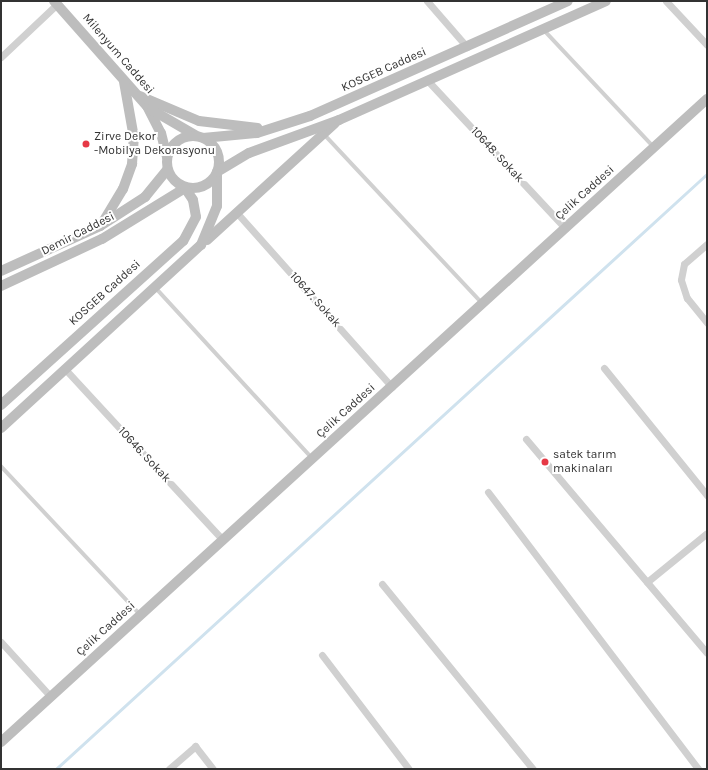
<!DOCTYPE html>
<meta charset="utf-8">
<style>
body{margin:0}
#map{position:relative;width:708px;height:770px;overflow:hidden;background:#fff;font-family:Karla,sans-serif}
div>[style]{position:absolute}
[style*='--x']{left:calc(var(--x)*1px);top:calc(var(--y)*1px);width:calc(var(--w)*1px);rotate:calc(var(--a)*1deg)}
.stream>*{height:2.5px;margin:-1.25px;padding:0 1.25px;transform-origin:1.25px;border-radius:1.25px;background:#cfe2ee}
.lane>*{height:3.5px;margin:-1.75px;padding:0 1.75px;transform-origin:1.75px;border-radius:1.75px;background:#d0d0d0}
.street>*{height:7px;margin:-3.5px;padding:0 3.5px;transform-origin:3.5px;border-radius:3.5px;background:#d0d0d0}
.secondary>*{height:10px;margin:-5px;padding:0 5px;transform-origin:5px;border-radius:5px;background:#bdbdbd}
.secondary>.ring{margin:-5px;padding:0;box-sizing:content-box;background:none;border:10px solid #bdbdbd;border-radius:50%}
.dots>*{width:11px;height:11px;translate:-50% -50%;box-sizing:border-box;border:2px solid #fff;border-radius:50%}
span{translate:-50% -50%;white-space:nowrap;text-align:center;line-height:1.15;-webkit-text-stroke:4px #fff;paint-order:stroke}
.street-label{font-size:12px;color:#333}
.poi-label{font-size:12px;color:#333}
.left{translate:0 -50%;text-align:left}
.frame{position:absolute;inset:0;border:2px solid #333;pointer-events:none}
</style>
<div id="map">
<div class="stream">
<div style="--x:56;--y:769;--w:882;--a:-42.43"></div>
</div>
<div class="lane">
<div style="--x:544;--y:30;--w:159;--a:46.8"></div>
<div style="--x:324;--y:134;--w:231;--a:46.9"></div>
<div style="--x:155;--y:287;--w:232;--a:47.4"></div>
<div style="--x:1;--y:466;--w:203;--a:46.8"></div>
</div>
<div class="street">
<div style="--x:427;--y:1;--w:61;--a:49"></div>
<div style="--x:666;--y:1;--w:60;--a:47"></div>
<div style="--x:1;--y:57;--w:77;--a:-43.4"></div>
<div style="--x:428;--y:81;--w:201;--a:47"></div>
<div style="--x:237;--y:213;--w:233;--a:48.3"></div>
<div style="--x:707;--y:244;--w:30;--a:139"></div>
<div style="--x:684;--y:264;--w:16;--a:101"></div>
<div style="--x:681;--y:280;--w:19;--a:72"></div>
<div style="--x:687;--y:298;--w:32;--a:51"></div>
<div style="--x:604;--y:368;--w:164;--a:51"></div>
<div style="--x:65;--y:369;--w:233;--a:47.3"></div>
<div style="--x:526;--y:439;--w:280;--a:49.8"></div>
<div style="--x:488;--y:492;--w:348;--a:52.8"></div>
<div style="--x:647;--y:582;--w:77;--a:-39.2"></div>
<div style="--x:382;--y:584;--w:239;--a:50.8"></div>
<div style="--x:1;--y:642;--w:74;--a:47.7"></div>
<div style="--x:322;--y:655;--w:143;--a:52.7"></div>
<div style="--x:169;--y:769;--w:35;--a:-41"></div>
<div style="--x:195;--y:746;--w:29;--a:52"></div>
</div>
<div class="secondary">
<div style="--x:54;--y:1;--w:140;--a:48.5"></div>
<div style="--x:147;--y:106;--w:30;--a:63"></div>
<div style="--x:161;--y:133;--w:25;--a:76"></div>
<div style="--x:140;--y:96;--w:64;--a:23"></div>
<div style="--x:199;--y:121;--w:59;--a:6.8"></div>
<div style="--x:152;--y:110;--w:50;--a:30.2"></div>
<div class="ring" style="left:167px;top:136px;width:42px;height:42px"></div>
<div style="--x:203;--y:138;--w:54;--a:-5.3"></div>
<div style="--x:257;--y:133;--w:56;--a:-17.8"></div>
<div style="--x:310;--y:116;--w:282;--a:-24"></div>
<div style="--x:103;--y:222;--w:39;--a:-59"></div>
<div style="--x:123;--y:189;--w:27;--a:-70"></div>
<div style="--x:132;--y:164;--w:26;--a:-86"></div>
<div style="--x:134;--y:138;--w:57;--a:-100.1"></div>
<div style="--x:207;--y:240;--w:173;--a:-42.4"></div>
<div style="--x:1;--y:271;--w:109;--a:-24.4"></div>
<div style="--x:100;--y:226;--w:54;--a:-32.8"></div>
<div style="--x:145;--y:197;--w:35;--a:-51"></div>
<div style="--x:1;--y:286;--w:111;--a:-25"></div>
<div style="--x:102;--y:239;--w:97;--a:-31.6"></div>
<div style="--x:185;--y:188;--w:14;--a:56"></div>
<div style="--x:193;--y:200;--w:17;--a:80"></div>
<div style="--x:196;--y:217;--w:27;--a:118"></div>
<div style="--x:183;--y:241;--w:245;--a:138"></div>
<div style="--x:1;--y:428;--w:271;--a:-42.5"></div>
<div style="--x:201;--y:245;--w:42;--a:-67.7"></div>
<div style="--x:217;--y:206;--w:34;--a:-90"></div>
<div style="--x:217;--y:172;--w:37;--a:-31"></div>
<div style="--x:249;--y:153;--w:96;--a:-20.1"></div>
<div style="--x:339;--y:120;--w:292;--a:-24"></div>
<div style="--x:1;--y:742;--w:955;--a:-42.33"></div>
</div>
<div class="dots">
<div style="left:86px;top:144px;background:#e63946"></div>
<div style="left:545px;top:462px;background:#e63946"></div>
</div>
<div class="street-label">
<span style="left:118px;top:54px;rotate:49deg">Milenyum Caddesi</span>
<span style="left:384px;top:70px;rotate:-24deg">KOSGEB Caddesi</span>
<span style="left:497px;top:155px;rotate:47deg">10648. Sokak</span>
<span style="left:585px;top:193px;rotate:-42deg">Çelik Caddesi</span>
<span style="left:78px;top:234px;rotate:-27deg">Demir Caddesi</span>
<span style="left:105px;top:293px;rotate:-42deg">KOSGEB Caddesi</span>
<span style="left:315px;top:300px;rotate:48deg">10647. Sokak</span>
<span style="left:346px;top:411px;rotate:-42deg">Çelik Caddesi</span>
<span style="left:144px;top:455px;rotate:47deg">10646. Sokak</span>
<span style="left:106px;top:629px;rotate:-42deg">Çelik Caddesi</span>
</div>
<div class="poi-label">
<span class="left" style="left:94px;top:144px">Zirve Dekor<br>-Mobilya Dekorasyonu</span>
<span class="left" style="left:553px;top:462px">satek tarım<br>makinaları</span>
</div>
<div class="frame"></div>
</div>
